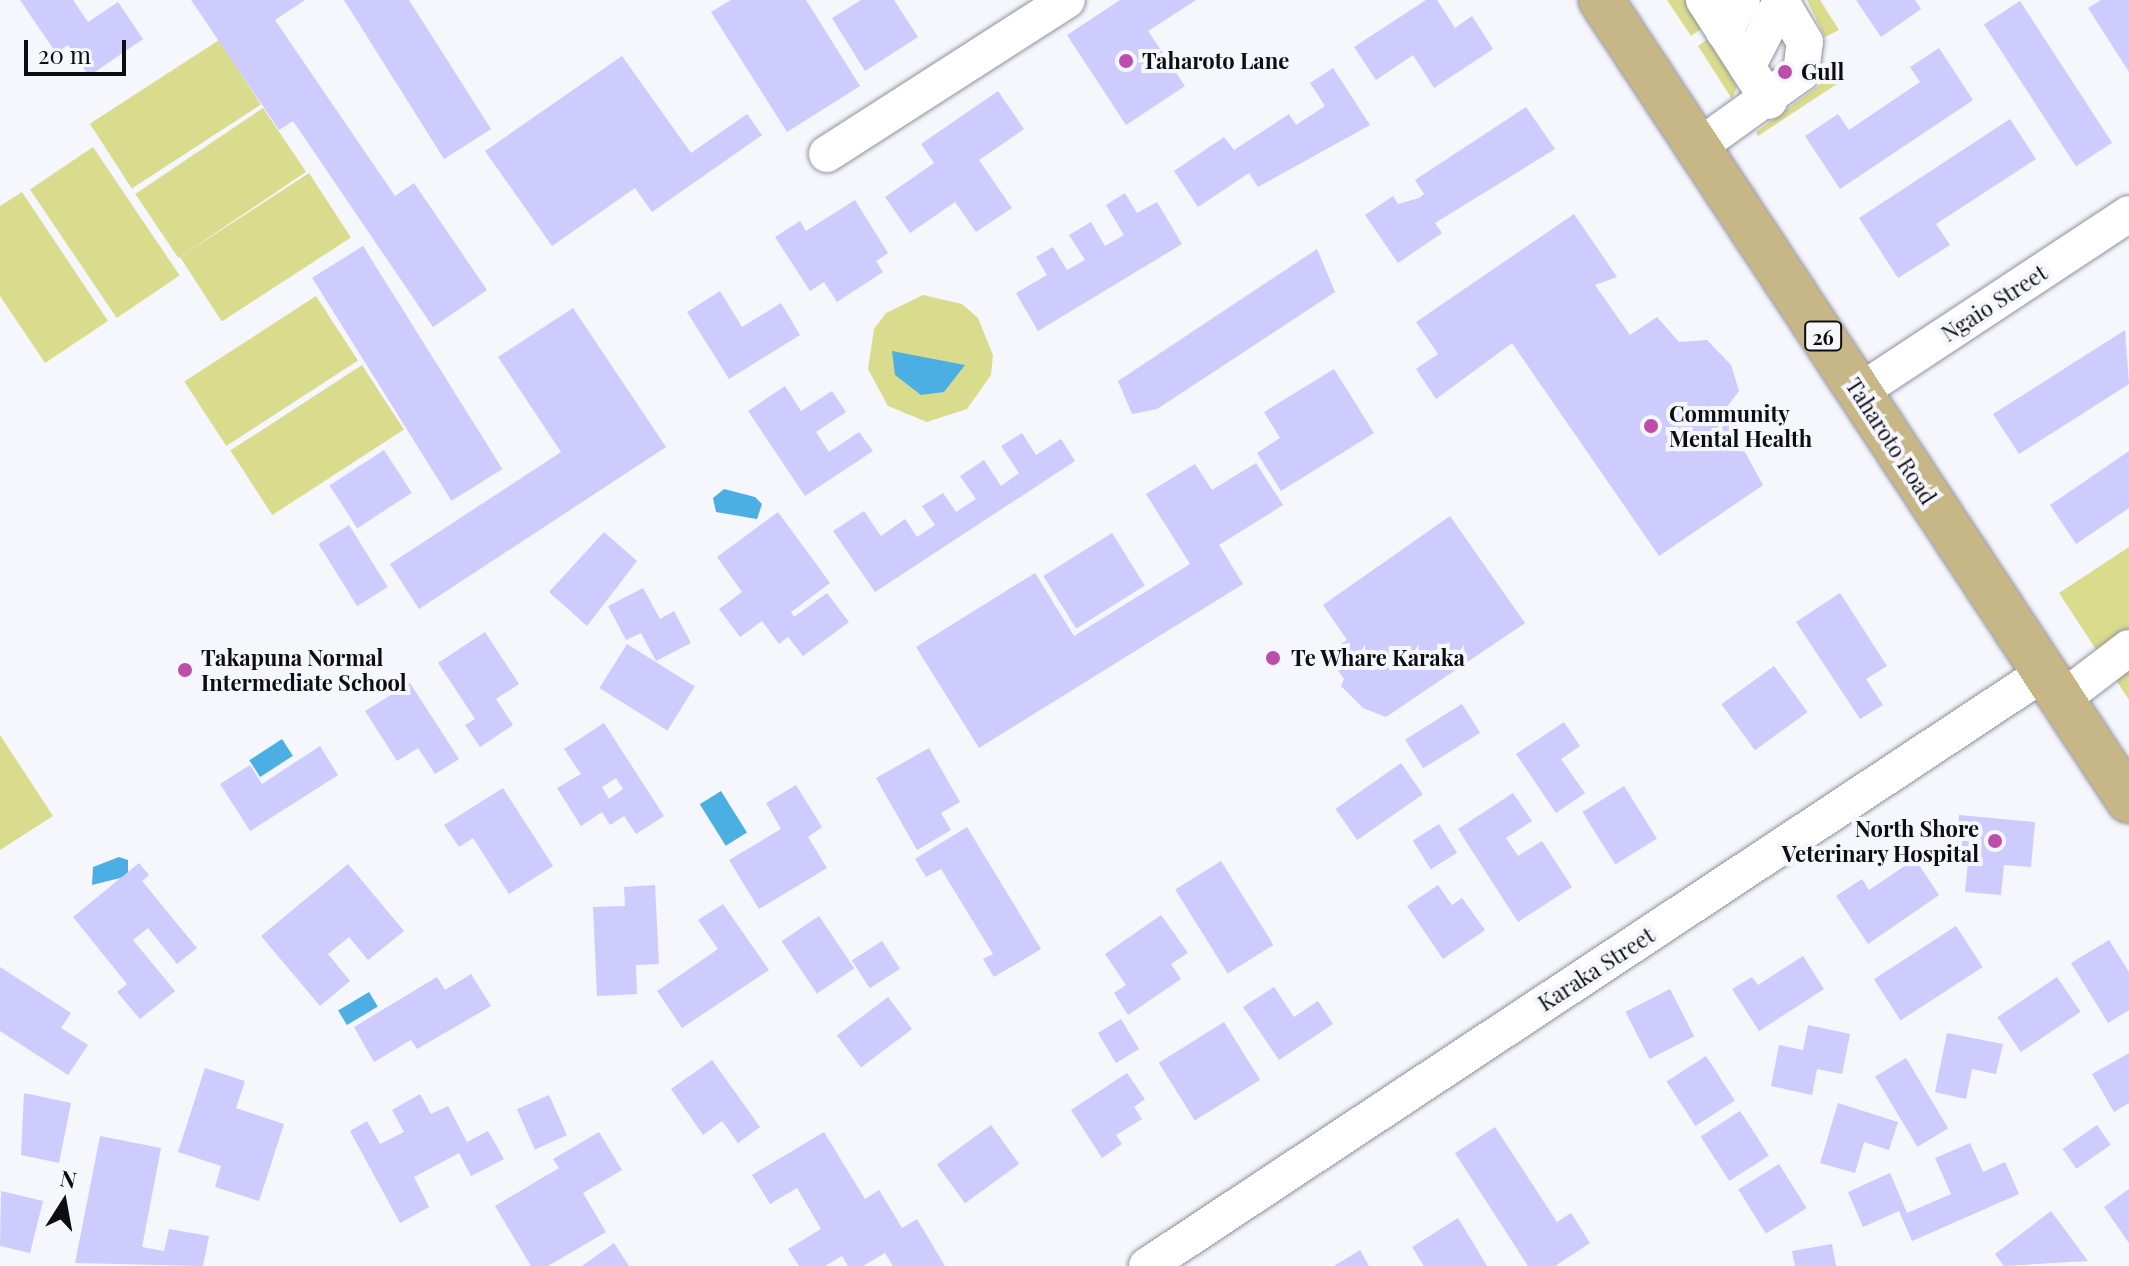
<!DOCTYPE html>
<style>
body{margin:0}
#map{position:relative;width:2129px;height:1266px;overflow:hidden;background:#f6f6fd;font-family:"Playfair Display",serif}
div>[style]{position:absolute}
[style*='--x']{left:calc(var(--x)*1px);top:calc(var(--y)*1px);width:calc(var(--w)*1px);rotate:calc(var(--a)*1deg)}
.green>*{inset:0;background:#d9dc8c;transform-origin:0 0}
.water>*{inset:0;background:#4cafe3;transform-origin:0 0}
.building>*{inset:0;background:#cecbfe;transform-origin:0 0}
.roads{filter:drop-shadow(0 0 2px #91919c) drop-shadow(0 0 2px #91919c)}
.minor>*{height:36px;margin:-18px;padding:0 18px;transform-origin:18px;border-radius:18px;background:#fff}
.major>*{height:44px;margin:-22px;padding:0 22px;transform-origin:22px;border-radius:22px;background:#c7b686}
.dots>*{width:22px;height:22px;translate:-50% -50%;box-sizing:border-box;border:4px solid #f6f6fd;border-radius:50%}
span{translate:-50% -50%;white-space:nowrap;text-align:center;line-height:1.15;-webkit-text-stroke:8px #f6f6fd;paint-order:stroke}
.shield-label span{padding:2px 6px;background:#f6f6fd;border:2px solid;border-radius:6px;-webkit-text-stroke-width:0}
.shield-label{font-size:20px;color:#0e0e12;font-weight:700}
.poi-label{font-size:22px;color:#0e0e12;font-weight:700}
.left{translate:0 -50%;text-align:left}
.right{translate:-100% -50%;text-align:right}
.street-label{font-size:22px;color:#0e0e12}
.north{position:absolute;left:24px;top:1162px;width:80px;height:80px;-webkit-text-stroke:6px #f6f6fd;paint-order:stroke;rotate:11deg;font-size:22px;font-weight:700;line-height:32px;text-align:center;color:#0e0e12}
.north::after{content:'';display:block;margin:auto;width:28px;height:36px;background:#0e0e12;clip-path:polygon(50% 0,100% 100%,50% 72%,0 100%)}
.scale{position:absolute;left:24px;top:40px;width:102px;height:36px;box-sizing:border-box;border:4px solid #0e0e12;border-top:0;padding-left:10px;font-size:24px;line-height:28px;white-space:nowrap;color:#0e0e12;-webkit-text-stroke:6px #f6f6fd;paint-order:stroke}
</style>
<div id="map">
<div class="green">
<div style="clip-path:polygon(1667px 0,1687px 0,1704px 27px,1691px 36px)"></div>
<div style="clip-path:polygon(1807px 0,1820px 0,1839px 30px,1825px 37px)"></div>
<div style="clip-path:polygon(1711px 37px,1737px 87px,1732px 99px,1698px 46px)"></div>
<div style="left:219px;top:40px;width:77px;height:154px;rotate:57deg"></div>
<div style="clip-path:polygon(1832px 76px,1846px 78px,1758px 136px,1756px 132px)"></div>
<div style="left:263px;top:108px;width:77px;height:154px;rotate:56deg"></div>
<div style="left:93px;top:147px;width:155px;height:76px;rotate:56deg"></div>
<div style="left:309px;top:173px;width:77px;height:154px;rotate:57deg"></div>
<div style="clip-path:polygon(22px 192px,108px 321px,45px 363px,0 296px,0 206px)"></div>
<div style="clip-path:polygon(923px 295px,962px 304px,978px 318px,993px 355px,991px 375px,967px 409px,927px 422px,888px 406px,868px 369px,874px 329px,886px 313px)"></div>
<div style="left:316px;top:296px;width:77px;height:157px;rotate:57deg"></div>
<div style="left:362px;top:365px;width:77px;height:157px;rotate:57deg"></div>
<div style="clip-path:polygon(2129px 547px,2129px 700px,2059px 593px)"></div>
<div style="clip-path:polygon(0 735px,53px 816px,0 850px)"></div>
</div>
<div class="water">
<div style="clip-path:polygon(892px 351px,965px 365px,944px 392px,921px 395px,895px 375px)"></div>
<div style="clip-path:polygon(724px 489px,755px 497px,762px 504px,757px 519px,716px 512px,713px 498px)"></div>
<div style="left:282px;top:739px;width:20px;height:39px;rotate:57deg"></div>
<div style="left:721px;top:791px;width:49px;height:25px;rotate:58deg"></div>
<div style="clip-path:polygon(119px 857px,128px 860px,128px 876px,92px 885px,93px 867px)"></div>
<div style="left:369px;top:992px;width:17px;height:36px;rotate:59deg"></div>
</div>
<div class="building">
<div style="clip-path:polygon(20px 0,73px 0,88px 22px,118px 2px,143px 39px,89px 76px,68px 45px,56px 53px)"></div>
<div style="clip-path:polygon(191px 0,305px 0,275px 20px,395px 196px,414px 183px,487px 290px,433px 327px,293px 121px,279px 130px)"></div>
<div style="clip-path:polygon(335px 0,409px 0,491px 129px,444px 159px,344px 0)"></div>
<div style="clip-path:polygon(731px 0,806px 0,860px 86px,787px 132px,711px 12px)"></div>
<div style="clip-path:polygon(861px 0,894px 0,918px 37px,865px 71px,832px 18px)"></div>
<div style="clip-path:polygon(1120px 0,1196px 0,1148px 31px,1185px 86px,1126px 125px,1067px 35px)"></div>
<div style="clip-path:polygon(1426px 0,1437px 0,1455px 28px,1472px 16px,1493px 49px,1434px 88px,1413px 55px,1376px 80px,1354px 47px)"></div>
<div style="clip-path:polygon(1856px 0,1915px 0,1921px 9px,1881px 37px)"></div>
<div style="clip-path:polygon(2101px 0,2129px 0,2129px 72px,2088px 8px)"></div>
<div style="left:2020px;top:1px;width:169px;height:43px;rotate:57deg"></div>
<div style="clip-path:polygon(1939px 48px,1973px 100px,1840px 189px,1805px 136px,1838px 114px,1849px 130px,1920px 82px,1910px 67px)"></div>
<div style="clip-path:polygon(622px 56px,691px 153px,747px 114px,762px 135px,652px 212px,635px 188px,552px 246px,485px 151px)"></div>
<div style="clip-path:polygon(1832px 62px,1843px 62px,1843px 78px,1833px 77px)"></div>
<div style="clip-path:polygon(1333px 68px,1370px 125px,1258px 187px,1249px 173px,1198px 207px,1174px 171px,1224px 137px,1234px 150px,1289px 114px,1296px 125px,1325px 106px,1310px 83px)"></div>
<div style="clip-path:polygon(998px 91px,1024px 129px,979px 160px,1012px 208px,976px 232px,955px 202px,910px 233px,885px 197px,934px 163px,921px 144px)"></div>
<div style="clip-path:polygon(1526px 107px,1555px 149px,1435px 223px,1442px 233px,1398px 263px,1365px 215px,1393px 196px,1398px 204px,1419px 198px,1424px 194px,1415px 180px)"></div>
<div style="clip-path:polygon(2010px 119px,2036px 159px,1936px 224px,1950px 245px,1898px 278px,1859px 218px)"></div>
<div style="clip-path:polygon(1125px 193px,1137px 213px,1157px 202px,1182px 244px,1038px 331px,1016px 293px,1047px 275px,1036px 257px,1053px 247px,1067px 270px,1085px 260px,1069px 235px,1091px 222px,1105px 246px,1124px 235px,1106px 205px)"></div>
<div style="clip-path:polygon(855px 200px,888px 253px,876px 261px,883px 272px,837px 302px,824px 282px,810px 291px,775px 237px,800px 221px,806px 231px)"></div>
<div style="clip-path:polygon(1574px 214px,1617px 277px,1595px 285px,1630px 335px,1657px 317px,1679px 342px,1707px 340px,1731px 365px,1739px 391px,1723px 412px,1763px 485px,1659px 556px,1512px 343px,1436px 399px,1416px 369px,1438px 354px,1416px 322px)"></div>
<div style="left:363px;top:246px;width:263px;height:60px;rotate:58deg"></div>
<div style="clip-path:polygon(1317px 249px,1335px 292px,1157px 409px,1132px 414px,1118px 381px)"></div>
<div style="clip-path:polygon(720px 291px,742px 327px,781px 303px,800px 335px,729px 379px,687px 312px)"></div>
<div style="clip-path:polygon(573px 308px,666px 447px,419px 609px,390px 564px,561px 452px,498px 357px)"></div>
<div style="clip-path:polygon(2125px 330px,2129px 384px,2019px 454px,1993px 414px)"></div>
<div style="clip-path:polygon(1334px 369px,1374px 433px,1281px 491px,1257px 453px,1280px 438px,1264px 412px)"></div>
<div style="clip-path:polygon(785px 386px,801px 411px,832px 391px,846px 412px,816px 432px,829px 452px,859px 432px,873px 451px,805px 496px,748px 411px)"></div>
<div style="clip-path:polygon(1022px 433px,1036px 455px,1061px 439px,1075px 461px,875px 592px,833px 531px,864px 511px,881px 536px,905px 519px,917px 537px,935px 525px,922px 506px,943px 493px,956px 512px,976px 499px,960px 476px,984px 460px,1001px 486px,1019px 473px,1001px 446px)"></div>
<div style="left:384px;top:450px;width:51px;height:65px;rotate:57deg"></div>
<div style="clip-path:polygon(2129px 451px,2129px 508px,2076px 544px,2050px 505px)"></div>
<div style="clip-path:polygon(1256px 463px,1283px 505px,1219px 545px,1243px 584px,979px 748px,916px 647px,1035px 573px,1074px 636px,1190px 564px,1146px 494px,1195px 464px,1212px 490px)"></div>
<div style="clip-path:polygon(778px 512px,830px 583px,791px 612px,794px 617px,827px 593px,849px 622px,803px 656px,788px 637px,779px 644px,762px 621px,740px 637px,719px 609px,742px 592px,717px 557px)"></div>
<div style="clip-path:polygon(1450px 516px,1525px 623px,1386px 717px,1363px 708px,1341px 686px,1344px 679px,1326px 654px,1347px 640px,1323px 605px)"></div>
<div style="left:349px;top:525px;width:73px;height:36px;rotate:58deg"></div>
<div style="clip-path:polygon(604px 532px,637px 561px,587px 626px,549px 592px)"></div>
<div style="left:1112px;top:533px;width:62px;height:81px;rotate:58deg"></div>
<div style="clip-path:polygon(643px 588px,660px 619px,674px 611px,691px 643px,656px 661px,641px 633px,626px 640px,608px 606px)"></div>
<div style="clip-path:polygon(1840px 593px,1887px 666px,1866px 679px,1883px 705px,1860px 719px,1796px 622px)"></div>
<div style="clip-path:polygon(485px 632px,519px 684px,496px 699px,513px 725px,480px 747px,465px 725px,475px 719px,438px 663px)"></div>
<div style="left:627px;top:644px;width:80px;height:52px;rotate:32deg"></div>
<div style="left:1774px;top:666px;width:57px;height:65px;rotate:54deg"></div>
<div style="clip-path:polygon(410px 683px,459px 759px,435px 774px,418px 748px,397px 761px,365px 711px)"></div>
<div style="left:1462px;top:704px;width:34px;height:67px;rotate:58deg"></div>
<div style="clip-path:polygon(1564px 722px,1580px 746px,1561px 759px,1585px 793px,1556px 813px,1516px 754px)"></div>
<div style="clip-path:polygon(evenodd,604px 723px,664px 816px,636px 834px,624px 816px,610px 825px,602px 812px,581px 826px,557px 788px,581px 774px,564px 749px,604px 723px,616px 778px,623px 789px,609px 799px,602px 787px,616px 778px)"></div>
<div style="clip-path:polygon(320px 746px,338px 775px,250px 831px,220px 784px,250px 765px,262px 784px)"></div>
<div style="clip-path:polygon(929px 748px,960px 802px,941px 813px,951px 830px,917px 850px,876px 778px)"></div>
<div style="left:1401px;top:763px;width:38px;height:80px;rotate:55deg"></div>
<div style="clip-path:polygon(796px 785px,822px 827px,808px 837px,827px 868px,759px 909px,729px 860px,781px 829px,766px 803px)"></div>
<div style="left:1624px;top:786px;width:62px;height:49px;rotate:58deg"></div>
<div style="clip-path:polygon(503px 788px,553px 866px,509px 894px,473px 838px,459px 847px,444px 825px)"></div>
<div style="clip-path:polygon(1513px 793px,1532px 821px,1506px 838px,1518px 856px,1542px 841px,1572px 887px,1518px 922px,1458px 829px)"></div>
<div style="clip-path:polygon(1959px 815px,2035px 822px,2031px 867px,2004px 865px,2001px 895px,1965px 892px,1968px 861px,1956px 860px)"></div>
<div style="left:1439px;top:824px;width:34px;height:31px;rotate:58deg"></div>
<div style="clip-path:polygon(967px 827px,1041px 949px,994px 977px,983px 959px,993px 954px,941px 869px,926px 877px,915px 859px)"></div>
<div style="clip-path:polygon(1915px 859px,1939px 895px,1868px 944px,1836px 896px,1862px 879px,1869px 890px)"></div>
<div style="left:1221px;top:861px;width:99px;height:54px;rotate:58deg"></div>
<div style="clip-path:polygon(139px 863px,149px 875px,142px 881px,197px 948px,177px 964px,148px 928px,133px 940px,175px 991px,140px 1019px,117px 992px,127px 984px,73px 917px)"></div>
<div style="clip-path:polygon(348px 864px,404px 931px,368px 960px,349px 937px,328px 954px,350px 981px,320px 1006px,261px 936px)"></div>
<div style="clip-path:polygon(655px 885px,659px 964px,636px 965px,637px 994px,597px 996px,593px 907px,625px 906px,624px 887px)"></div>
<div style="clip-path:polygon(1438px 885px,1452px 905px,1462px 898px,1485px 930px,1443px 959px,1407px 906px)"></div>
<div style="clip-path:polygon(723px 904px,769px 970px,682px 1028px,657px 991px,718px 949px,698px 920px)"></div>
<div style="clip-path:polygon(1161px 915px,1188px 953px,1171px 964px,1181px 979px,1128px 1015px,1114px 993px,1126px 985px,1105px 954px)"></div>
<div style="left:819px;top:916px;width:63px;height:45px;rotate:56deg"></div>
<div style="left:1956px;top:926px;width:49px;height:98px;rotate:57deg"></div>
<div style="clip-path:polygon(2109px 940px,2129px 972px,2129px 1010px,2108px 1023px,2071px 963px)"></div>
<div style="left:882px;top:941px;width:33px;height:36px;rotate:57deg"></div>
<div style="clip-path:polygon(1803px 956px,1824px 989px,1759px 1031px,1732px 989px,1752px 977px,1758px 985px)"></div>
<div style="clip-path:polygon(0 967px,71px 1013px,61px 1028px,88px 1045px,68px 1075px,0 1031px)"></div>
<div style="clip-path:polygon(471px 974px,491px 1006px,417px 1049px,411px 1040px,374px 1062px,354px 1027px,437px 977px,445px 990px)"></div>
<div style="left:2057px;top:977px;width:42px;height:72px;rotate:56deg"></div>
<div style="clip-path:polygon(1274px 987px,1294px 1017px,1318px 1001px,1333px 1024px,1279px 1060px,1243px 1007px)"></div>
<div style="left:1670px;top:989px;width:53px;height:50px;rotate:63deg"></div>
<div style="left:888px;top:997px;width:40px;height:64px;rotate:53deg"></div>
<div style="left:1121px;top:1019px;width:35px;height:27px;rotate:59deg"></div>
<div style="left:1224px;top:1022px;width:68px;height:77px;rotate:58deg"></div>
<div style="clip-path:polygon(1808px 1025px,1850px 1034px,1842px 1074px,1817px 1069px,1812px 1095px,1771px 1086px,1779px 1045px,1803px 1050px)"></div>
<div style="clip-path:polygon(1947px 1033px,2003px 1044px,1996px 1074px,1972px 1069px,1966px 1099px,1935px 1092px)"></div>
<div style="clip-path:polygon(2129px 1053px,2129px 1103px,2114px 1112px,2092px 1074px)"></div>
<div style="left:1706px;top:1056px;width:53px;height:47px;rotate:57deg"></div>
<div style="left:1906px;top:1058px;width:82px;height:36px;rotate:59deg"></div>
<div style="clip-path:polygon(712px 1060px,760px 1127px,738px 1143px,722px 1121px,703px 1135px,671px 1089px)"></div>
<div style="clip-path:polygon(205px 1068px,245px 1081px,236px 1108px,284px 1124px,259px 1201px,215px 1187px,221px 1166px,178px 1152px)"></div>
<div style="clip-path:polygon(1127px 1073px,1145px 1099px,1134px 1107px,1142px 1119px,1116px 1135px,1122px 1144px,1102px 1158px,1071px 1110px)"></div>
<div style="clip-path:polygon(24px 1093px,71px 1103px,59px 1163px,21px 1155px)"></div>
<div style="clip-path:polygon(420px 1094px,431px 1114px,448px 1106px,467px 1142px,488px 1131px,504px 1159px,471px 1176px,459px 1153px,414px 1177px,429px 1207px,400px 1223px,350px 1131px,367px 1121px,380px 1144px,404px 1132px,392px 1110px)"></div>
<div style="left:549px;top:1095px;width:44px;height:35px;rotate:66deg"></div>
<div style="clip-path:polygon(1838px 1103px,1898px 1122px,1889px 1150px,1864px 1142px,1855px 1173px,1820px 1163px)"></div>
<div style="left:1740px;top:1111px;width:53px;height:47px;rotate:57deg"></div>
<div style="left:991px;top:1125px;width:48px;height:67px;rotate:54deg"></div>
<div style="left:2097px;top:1125px;width:24px;height:42px;rotate:55deg"></div>
<div style="clip-path:polygon(1495px 1127px,1557px 1222px,1571px 1213px,1590px 1243px,1555px 1266px,1528px 1266px,1455px 1153px)"></div>
<div style="clip-path:polygon(599px 1132px,622px 1170px,583px 1193px,606px 1232px,548px 1266px,531px 1266px,495px 1206px,559px 1168px,553px 1159px)"></div>
<div style="clip-path:polygon(824px 1132px,865px 1199px,879px 1190px,902px 1228px,917px 1219px,945px 1266px,893px 1266px,885px 1253px,863px 1266px,848px 1266px,842px 1256px,825px 1266px,799px 1266px,788px 1249px,821px 1229px,797px 1188px,770px 1204px,752px 1175px)"></div>
<div style="clip-path:polygon(100px 1136px,161px 1148px,142px 1247px,164px 1251px,169px 1229px,209px 1236px,203px 1266px,75px 1263px)"></div>
<div style="clip-path:polygon(1970px 1143px,1983px 1172px,2005px 1162px,2019px 1194px,1912px 1241px,1899px 1211px,1863px 1227px,1848px 1192px,1890px 1173px,1907px 1213px,1951px 1194px,1935px 1158px)"></div>
<div style="left:1779px;top:1164px;width:52px;height:48px;rotate:58deg"></div>
<div style="clip-path:polygon(2129px 1189px,2129px 1243px,2104px 1207px)"></div>
<div style="clip-path:polygon(1px 1191px,43px 1201px,30px 1253px,0 1246px)"></div>
<div style="clip-path:polygon(2051px 1211px,2088px 1261px,2004px 1266px,1995px 1254px)"></div>
<div style="clip-path:polygon(1458px 1218px,1487px 1266px,1424px 1266px,1412px 1247px)"></div>
<div style="clip-path:polygon(614px 1243px,629px 1266px,582px 1266px)"></div>
<div style="clip-path:polygon(1832px 1244px,1836px 1266px,1795px 1266px,1792px 1251px)"></div>
<div style="clip-path:polygon(1360px 1250px,1369px 1266px,1334px 1266px)"></div>
</div>
<div class="roads">
<div class="minor">
<div style="--x:1704;--y:0;--w:120;--a:57.2"></div>
<div style="--x:1724;--y:32;--w:37;--a:-61"></div>
<div style="--x:1747;--y:67;--w:74;--a:-62.7"></div>
<div style="--x:1698;--y:147;--w:127;--a:-35.7"></div>
<div style="--x:1801;--y:73;--w:31;--a:-83"></div>
<div style="--x:1805;--y:42;--w:49;--a:-120.8"></div>
<div style="--x:827;--y:154;--w:285;--a:-32.7"></div>
<div style="--x:1859;--y:392;--w:323;--a:-33.4"></div>
<div style="--x:2062;--y:699;--w:84;--a:-37.3"></div>
<div style="--x:1147;--y:1266;--w:1077;--a:-33.48"></div>
</div>
<div class="major">
<div style="--x:1601;--y:0;--w:959;--a:56.61"></div>
</div>
</div>
<div class="dots">
<div style="left:1126px;top:61px;background:#bd4daa"></div>
<div style="left:1785px;top:72px;background:#bd4daa"></div>
<div style="left:1651px;top:426px;background:#bd4daa"></div>
<div style="left:1273px;top:658px;background:#bd4daa"></div>
<div style="left:185px;top:670px;background:#bd4daa"></div>
<div style="left:1995px;top:841px;background:#bd4daa"></div>
</div>
<div class="shield-label">
<span style="left:1823px;top:336px">26</span>
</div>
<div class="poi-label">
<span class="left" style="left:1142px;top:61px">Taharoto Lane</span>
<span class="left" style="left:1801px;top:72px">Gull</span>
<span class="left" style="left:1669px;top:426px">Community<br>Mental Health</span>
<span class="left" style="left:201px;top:670px">Takapuna Normal<br>Intermediate School</span>
<span class="left" style="left:1291px;top:658px">Te Whare Karaka</span>
<span class="right" style="left:1979px;top:841px">North Shore<br>Veterinary Hospital</span>
</div>
<div class="street-label">
<span style="left:1994px;top:303px;rotate:-33deg">Ngaio Street</span>
<span style="left:1891px;top:441px;rotate:57deg">Taharoto Road</span>
<span style="left:1596px;top:969px;rotate:-33deg">Karaka Street</span>
</div>
<div class="north">N</div>
<div class="scale">20 m</div>
</div>
